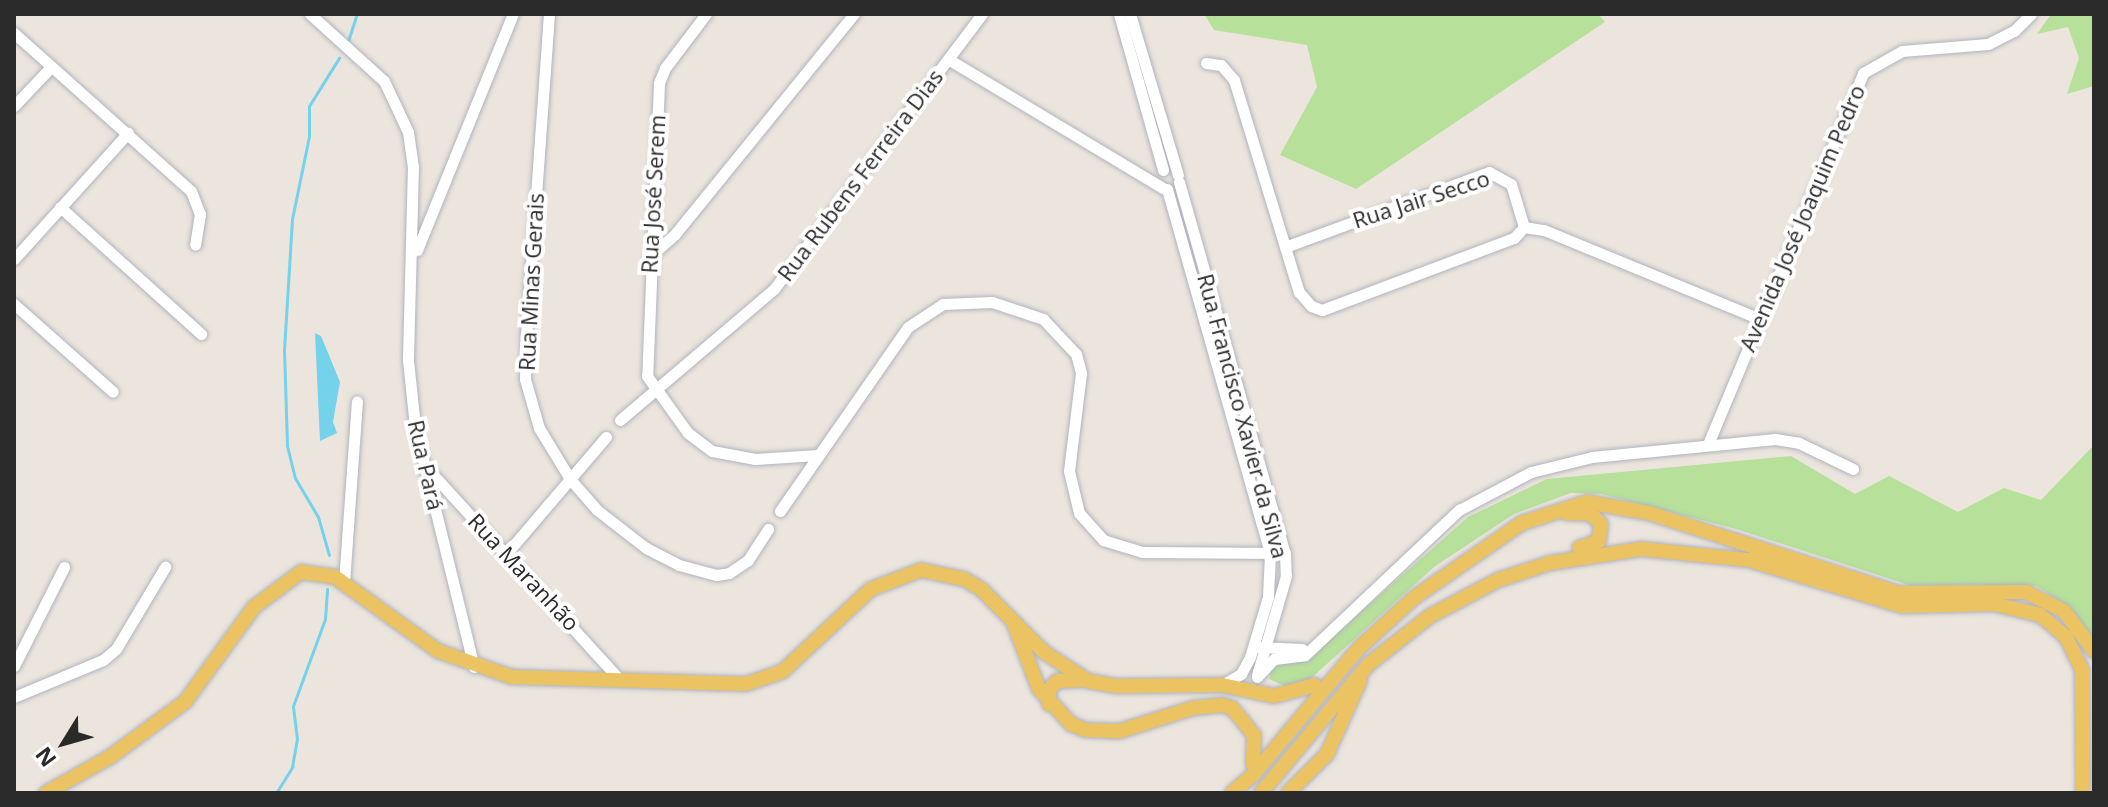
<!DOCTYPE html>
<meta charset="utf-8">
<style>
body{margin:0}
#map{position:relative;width:2108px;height:807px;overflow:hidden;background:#ece5dd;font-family:"Open Sans",sans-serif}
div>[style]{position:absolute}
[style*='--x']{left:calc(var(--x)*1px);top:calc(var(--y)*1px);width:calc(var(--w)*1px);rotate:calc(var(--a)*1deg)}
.green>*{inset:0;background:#b7e09b}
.water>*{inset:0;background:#74d2ea}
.stream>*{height:3px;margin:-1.5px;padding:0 1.5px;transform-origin:1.5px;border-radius:1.5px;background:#74d2ea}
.roads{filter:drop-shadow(0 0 2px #b0b4be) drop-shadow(0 0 2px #b0b4be)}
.minor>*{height:11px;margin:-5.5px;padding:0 5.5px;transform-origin:5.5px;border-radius:5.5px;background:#fff}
.major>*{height:14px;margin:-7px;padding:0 7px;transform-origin:7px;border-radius:7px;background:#ebc363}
span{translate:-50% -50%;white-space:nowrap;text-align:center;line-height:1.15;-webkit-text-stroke:8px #fff;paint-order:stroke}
.street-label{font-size:22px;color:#2a2a2a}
.frame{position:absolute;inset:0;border:16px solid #2a2a2a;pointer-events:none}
.north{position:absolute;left:24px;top:703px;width:80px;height:80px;-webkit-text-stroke:6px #fff;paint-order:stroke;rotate:233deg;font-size:22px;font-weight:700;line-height:32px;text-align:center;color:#2a2a2a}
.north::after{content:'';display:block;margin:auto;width:28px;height:36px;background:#2a2a2a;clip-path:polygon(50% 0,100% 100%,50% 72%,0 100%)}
</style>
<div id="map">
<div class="green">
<div style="clip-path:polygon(1204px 14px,1598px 14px,1605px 22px,1356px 189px,1280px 155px,1317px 87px,1307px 45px,1214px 30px)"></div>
<div style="clip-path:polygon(2051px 14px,2094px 14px,2094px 86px,2067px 94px,2079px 58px,2068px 27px,2037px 34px)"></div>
<div style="clip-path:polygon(2094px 445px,2094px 638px,2062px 602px,2036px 586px,1918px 588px,1736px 529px,1601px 494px,1571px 493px,1514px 514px,1434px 567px,1306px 683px,1287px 687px,1269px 679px,1272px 667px,1311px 656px,1468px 517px,1547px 479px,1791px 456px,1855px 494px,1889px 476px,1958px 512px,2004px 488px,2041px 500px)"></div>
</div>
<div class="water">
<div style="clip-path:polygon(315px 333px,321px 336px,340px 382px,333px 422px,337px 433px,320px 441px)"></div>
</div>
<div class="stream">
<div style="--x:348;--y:41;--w:28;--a:-72"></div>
<div style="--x:329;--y:555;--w:40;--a:-106"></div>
<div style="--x:318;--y:517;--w:45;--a:-120.5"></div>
<div style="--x:295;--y:478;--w:34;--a:-104"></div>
<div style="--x:287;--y:445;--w:95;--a:-91.8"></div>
<div style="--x:284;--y:350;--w:131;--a:-86.5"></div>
<div style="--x:292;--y:219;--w:85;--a:-78.4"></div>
<div style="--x:309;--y:136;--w:30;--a:-90"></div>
<div style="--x:309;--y:106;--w:57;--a:-58"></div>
<div style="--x:276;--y:793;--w:31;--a:-58"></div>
<div style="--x:292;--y:767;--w:28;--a:-80"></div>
<div style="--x:297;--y:739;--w:33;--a:-97"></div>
<div style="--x:293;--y:706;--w:93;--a:-69.8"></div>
<div style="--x:325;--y:619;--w:30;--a:-86"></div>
</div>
<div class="roads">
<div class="minor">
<div style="--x:310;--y:14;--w:100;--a:42.2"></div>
<div style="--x:384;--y:81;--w:56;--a:64.8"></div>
<div style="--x:408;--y:132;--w:34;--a:82"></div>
<div style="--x:413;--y:166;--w:194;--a:91.5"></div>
<div style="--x:408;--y:360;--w:67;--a:84"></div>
<div style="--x:415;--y:427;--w:247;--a:76.2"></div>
<div style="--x:549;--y:14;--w:325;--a:94.1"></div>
<div style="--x:526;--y:338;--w:41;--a:91.4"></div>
<div style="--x:525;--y:379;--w:51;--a:74.1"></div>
<div style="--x:539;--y:428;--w:60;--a:58.7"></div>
<div style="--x:570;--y:479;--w:41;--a:48.9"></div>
<div style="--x:597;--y:510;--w:62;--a:37.8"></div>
<div style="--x:646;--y:548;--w:37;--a:27"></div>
<div style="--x:679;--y:565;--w:39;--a:15"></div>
<div style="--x:717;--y:575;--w:12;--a:-9"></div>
<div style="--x:729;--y:573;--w:23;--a:-34"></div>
<div style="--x:748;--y:560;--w:37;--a:-57"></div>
<div style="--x:706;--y:14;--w:68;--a:127.2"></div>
<div style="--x:665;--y:68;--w:16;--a:112"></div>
<div style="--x:659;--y:83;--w:293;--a:92.3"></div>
<div style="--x:647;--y:376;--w:70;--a:54.3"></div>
<div style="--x:688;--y:433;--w:30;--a:37"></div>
<div style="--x:712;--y:451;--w:44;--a:10.5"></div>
<div style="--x:755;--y:459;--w:63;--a:-3.6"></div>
<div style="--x:1119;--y:14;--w:162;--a:74.2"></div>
<div style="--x:1130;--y:14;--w:168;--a:73.4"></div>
<div style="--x:14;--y:33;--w:237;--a:41.8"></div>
<div style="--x:191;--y:191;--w:25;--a:69"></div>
<div style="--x:200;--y:214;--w:31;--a:99"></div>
<div style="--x:948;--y:59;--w:251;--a:31"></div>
<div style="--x:1206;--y:63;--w:15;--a:8"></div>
<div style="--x:1221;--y:65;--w:20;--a:49"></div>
<div style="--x:1234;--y:80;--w:222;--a:73"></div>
<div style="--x:1299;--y:292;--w:18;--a:49"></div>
<div style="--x:1311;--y:306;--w:12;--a:20"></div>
<div style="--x:1322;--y:310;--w:205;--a:-20.6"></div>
<div style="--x:1514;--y:238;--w:15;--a:-48"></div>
<div style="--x:14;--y:106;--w:54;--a:-46.5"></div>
<div style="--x:1179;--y:182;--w:386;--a:74.1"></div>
<div style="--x:1285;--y:553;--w:23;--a:88"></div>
<div style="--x:1286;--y:576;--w:103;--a:106.3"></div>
<div style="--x:1167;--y:189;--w:379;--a:74.2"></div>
<div style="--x:1270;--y:554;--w:43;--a:92.7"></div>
<div style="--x:1268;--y:597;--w:63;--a:106.7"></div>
<div style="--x:1250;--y:657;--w:19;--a:118"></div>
<div style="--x:1241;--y:674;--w:22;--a:150"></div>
<div style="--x:60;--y:207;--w:190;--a:42"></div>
<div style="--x:1524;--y:227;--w:20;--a:9"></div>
<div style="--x:1544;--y:230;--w:234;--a:22.4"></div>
<div style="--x:1285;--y:247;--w:217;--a:-20.2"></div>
<div style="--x:1489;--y:172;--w:25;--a:29"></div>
<div style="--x:1511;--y:184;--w:45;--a:73.2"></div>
<div style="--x:417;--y:250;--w:255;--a:-67.9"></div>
<div style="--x:650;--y:256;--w:33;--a:-41"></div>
<div style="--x:675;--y:234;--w:284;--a:-50.9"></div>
<div style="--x:14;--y:259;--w:170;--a:-47.9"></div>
<div style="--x:14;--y:304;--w:132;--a:41.6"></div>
<div style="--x:620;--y:420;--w:202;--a:-40.4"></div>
<div style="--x:774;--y:289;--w:345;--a:-52.9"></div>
<div style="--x:1708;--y:444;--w:402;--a:-67.3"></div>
<div style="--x:1863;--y:73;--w:45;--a:-29.4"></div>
<div style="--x:1902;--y:51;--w:86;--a:-4.7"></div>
<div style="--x:1988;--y:44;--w:29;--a:-27"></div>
<div style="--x:2014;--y:31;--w:24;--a:-45"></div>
<div style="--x:427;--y:468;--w:288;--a:47.7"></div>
<div style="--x:780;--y:511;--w:224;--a:-55.2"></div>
<div style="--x:908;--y:327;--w:42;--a:-33.3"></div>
<div style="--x:943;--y:304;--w:49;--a:-2.3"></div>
<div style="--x:992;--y:302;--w:54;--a:18.4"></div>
<div style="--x:1043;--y:319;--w:48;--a:46.7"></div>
<div style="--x:1076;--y:354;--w:20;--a:75"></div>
<div style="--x:1081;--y:373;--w:99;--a:97"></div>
<div style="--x:1069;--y:471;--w:43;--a:76.6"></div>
<div style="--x:1079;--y:513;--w:36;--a:48"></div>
<div style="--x:1103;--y:540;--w:41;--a:17.1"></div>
<div style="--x:1142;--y:552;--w:143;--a:0.4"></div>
<div style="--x:506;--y:554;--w:154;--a:-49.5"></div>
<div style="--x:344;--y:582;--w:181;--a:-85.9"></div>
<div style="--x:1257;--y:647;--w:45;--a:2.5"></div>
<div style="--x:14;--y:666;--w:111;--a:-63.2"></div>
<div style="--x:1257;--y:677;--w:25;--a:-47"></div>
<div style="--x:1274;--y:659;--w:31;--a:-7"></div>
<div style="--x:1305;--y:655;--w:212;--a:-43.3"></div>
<div style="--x:1459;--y:510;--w:81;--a:-27.8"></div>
<div style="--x:1531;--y:472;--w:63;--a:-13.8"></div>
<div style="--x:1592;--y:457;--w:184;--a:-5.6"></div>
<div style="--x:1775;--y:439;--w:24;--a:9"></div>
<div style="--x:1799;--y:443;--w:60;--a:25.7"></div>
<div style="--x:14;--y:697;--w:96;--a:-22.6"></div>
<div style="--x:103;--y:660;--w:17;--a:-40"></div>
<div style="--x:116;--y:649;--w:96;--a:-59.1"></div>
</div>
<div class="major">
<div style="--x:1566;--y:513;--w:25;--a:2"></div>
<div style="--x:1591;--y:514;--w:14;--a:45"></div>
<div style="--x:1601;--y:524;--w:17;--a:97"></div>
<div style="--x:1599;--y:541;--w:21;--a:161"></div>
<div style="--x:1014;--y:624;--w:70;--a:69"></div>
<div style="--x:1039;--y:689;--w:47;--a:47.6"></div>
<div style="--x:1071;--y:724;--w:16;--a:22"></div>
<div style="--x:1086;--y:730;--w:34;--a:2"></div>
<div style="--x:1120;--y:731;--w:77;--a:-17.5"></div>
<div style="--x:1193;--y:708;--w:29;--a:-6"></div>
<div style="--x:1222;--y:705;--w:10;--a:17"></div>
<div style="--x:1232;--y:708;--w:35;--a:51"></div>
<div style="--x:1254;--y:735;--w:29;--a:92"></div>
<div style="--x:1049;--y:704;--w:14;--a:-90"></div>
<div style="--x:1049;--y:690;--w:12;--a:-48"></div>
<div style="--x:1057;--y:681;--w:27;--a:-2"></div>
<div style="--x:46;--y:793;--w:73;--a:-29.4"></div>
<div style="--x:110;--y:757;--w:93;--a:-36.3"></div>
<div style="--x:185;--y:702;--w:117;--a:-54"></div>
<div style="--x:254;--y:607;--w:59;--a:-36.7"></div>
<div style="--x:301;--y:572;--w:34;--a:8"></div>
<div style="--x:335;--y:577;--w:127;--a:35.7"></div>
<div style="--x:438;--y:651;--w:78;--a:19.4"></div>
<div style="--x:512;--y:677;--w:234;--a:1.7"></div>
<div style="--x:746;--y:684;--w:39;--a:-19"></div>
<div style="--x:783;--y:671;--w:120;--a:-43"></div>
<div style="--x:871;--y:589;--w:53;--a:-20.8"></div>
<div style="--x:921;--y:570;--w:44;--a:11.8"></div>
<div style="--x:964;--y:579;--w:20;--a:30"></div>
<div style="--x:981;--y:589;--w:89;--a:45"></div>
<div style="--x:1044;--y:652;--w:53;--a:33.4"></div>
<div style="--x:1088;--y:681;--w:28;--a:10"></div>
<div style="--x:1116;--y:686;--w:106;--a:-0.5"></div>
<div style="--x:1222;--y:685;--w:53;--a:11.9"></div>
<div style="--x:1274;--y:696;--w:42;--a:-15"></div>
<div style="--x:1232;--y:793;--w:29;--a:-41"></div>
<div style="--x:1254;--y:774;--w:165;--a:-50.2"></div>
<div style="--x:1360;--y:647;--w:74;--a:-42.3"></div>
<div style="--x:1415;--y:597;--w:130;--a:-34.7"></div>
<div style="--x:1522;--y:523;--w:68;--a:-17.9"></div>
<div style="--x:1587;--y:502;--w:63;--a:10.1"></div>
<div style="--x:1649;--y:513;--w:262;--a:17.8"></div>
<div style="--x:1898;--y:593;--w:128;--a:-0.4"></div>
<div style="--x:2026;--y:592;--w:42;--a:26.6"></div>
<div style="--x:2064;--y:611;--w:50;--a:53.1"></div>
<div style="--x:1261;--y:793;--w:168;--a:-50.1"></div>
<div style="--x:1369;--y:664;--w:78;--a:-38.2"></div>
<div style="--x:1430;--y:616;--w:77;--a:-27.9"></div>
<div style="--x:1498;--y:580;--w:55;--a:-18.1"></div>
<div style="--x:1550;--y:563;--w:93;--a:-8.7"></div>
<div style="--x:1642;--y:549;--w:108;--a:5.9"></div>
<div style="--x:1749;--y:560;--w:160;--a:16.7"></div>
<div style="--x:1902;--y:606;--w:92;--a:-1.2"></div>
<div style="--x:1994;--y:604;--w:47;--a:13.4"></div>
<div style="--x:2040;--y:615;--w:34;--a:40"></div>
<div style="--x:2066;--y:637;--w:37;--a:64"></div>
<div style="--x:2082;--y:670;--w:123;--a:89.5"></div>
<div style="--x:1288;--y:793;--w:55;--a:-45"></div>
<div style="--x:1327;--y:754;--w:80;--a:-65.7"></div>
</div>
</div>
<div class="street-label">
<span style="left:860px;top:175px;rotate:-53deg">Rua Rubens Ferreira Dias</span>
<span style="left:653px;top:194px;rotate:-87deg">Rua José Serem</span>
<span style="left:1421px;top:199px;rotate:-18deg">Rua Jair Secco</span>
<span style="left:1802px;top:218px;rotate:-67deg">Avenida José Joaquim Pedro</span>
<span style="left:531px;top:282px;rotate:-87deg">Rua Minas Gerais</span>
<span style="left:1243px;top:416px;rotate:75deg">Rua Francisco Xavier da Silva</span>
<span style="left:426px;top:465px;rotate:77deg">Rua Pará</span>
<span style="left:524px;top:572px;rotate:47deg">Rua Maranhão</span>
</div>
<div class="frame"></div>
<div class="north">N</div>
</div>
